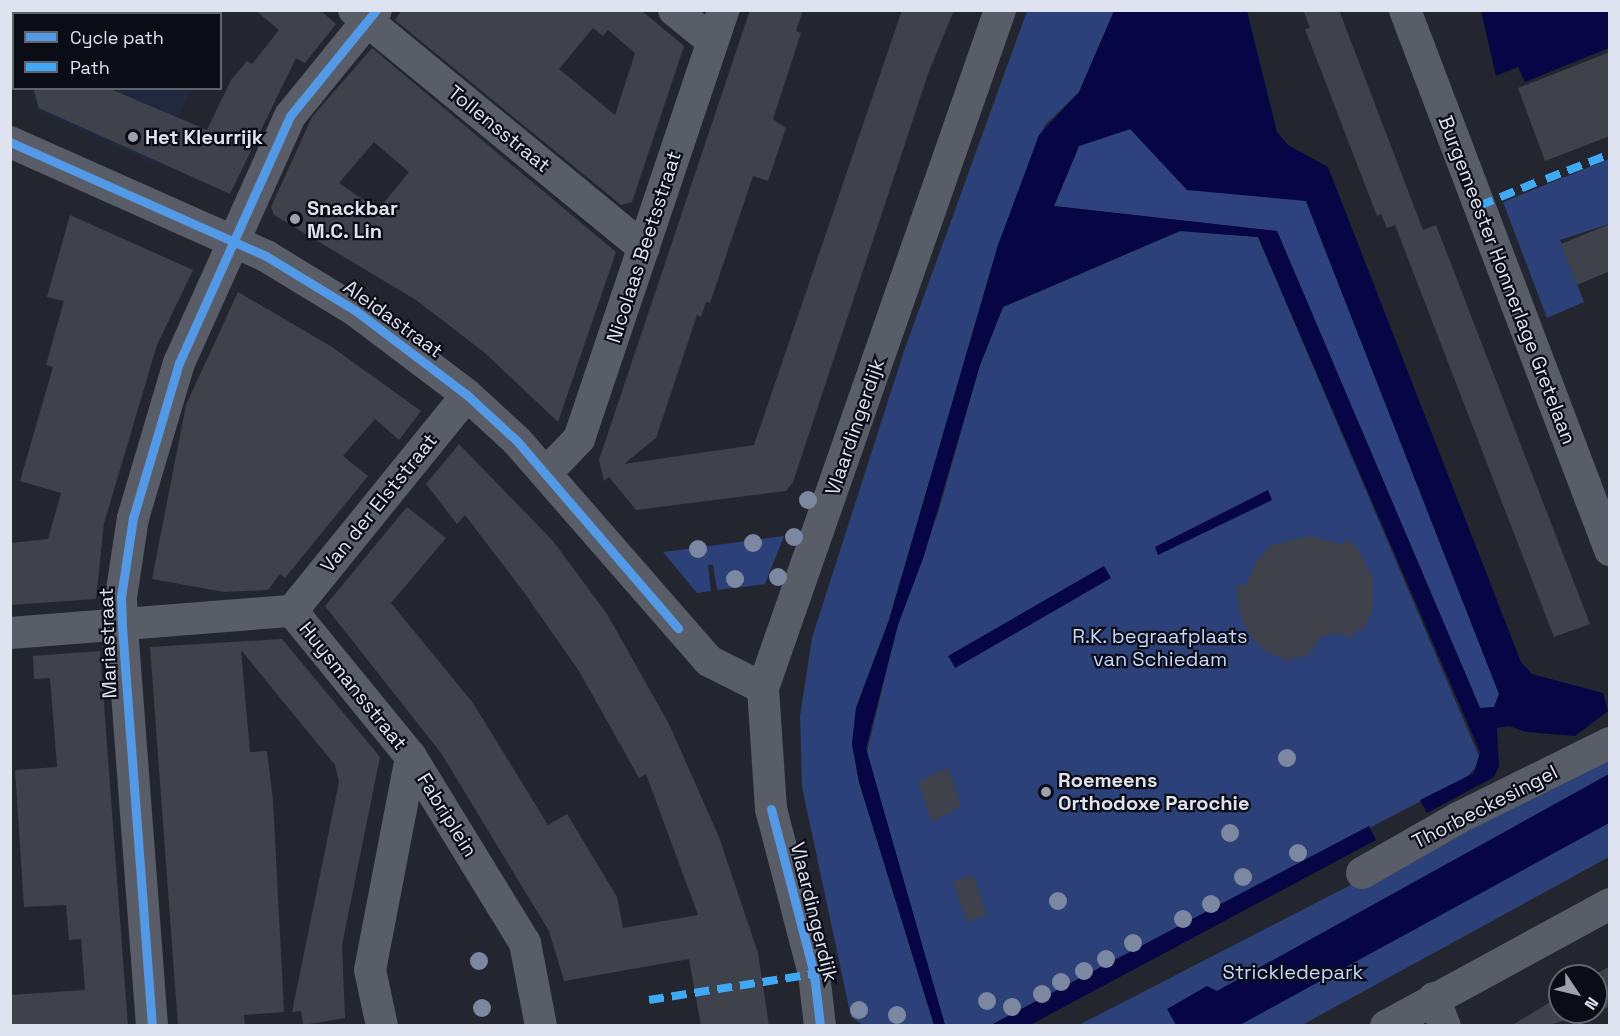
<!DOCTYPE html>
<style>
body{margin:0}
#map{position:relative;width:1620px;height:1036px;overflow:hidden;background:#23262f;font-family:"Space Grotesk",sans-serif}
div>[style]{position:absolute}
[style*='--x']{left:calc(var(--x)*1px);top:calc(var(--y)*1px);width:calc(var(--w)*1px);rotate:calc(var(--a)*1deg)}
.built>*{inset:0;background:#20293d}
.green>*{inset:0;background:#2d4179}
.forest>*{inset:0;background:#2d427f}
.water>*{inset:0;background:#060645;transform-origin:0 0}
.building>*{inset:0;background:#3f424a;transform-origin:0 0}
.minor>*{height:32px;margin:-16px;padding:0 16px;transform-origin:16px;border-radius:16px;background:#595d67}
.quiet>*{height:8px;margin-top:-4px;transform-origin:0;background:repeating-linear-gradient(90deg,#3fa9f5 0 15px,transparent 0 23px)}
.cycleway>*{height:9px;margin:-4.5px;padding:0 4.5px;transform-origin:4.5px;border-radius:4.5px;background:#5399e6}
.trees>*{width:18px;height:18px;margin:-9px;border-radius:50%;background:#7c87a1}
.dots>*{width:16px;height:16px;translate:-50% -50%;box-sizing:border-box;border:3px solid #0a0d15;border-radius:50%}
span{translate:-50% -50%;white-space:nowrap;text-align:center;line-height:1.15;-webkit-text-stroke:4.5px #0a0d15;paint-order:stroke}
.street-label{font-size:20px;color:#dee3ef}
.poi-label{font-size:20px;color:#dee3ef;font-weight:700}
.left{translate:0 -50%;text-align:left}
.park-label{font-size:20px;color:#c5d6fe}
.frame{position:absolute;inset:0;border:12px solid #dee3ef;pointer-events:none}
.legend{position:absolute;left:12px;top:12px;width:210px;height:78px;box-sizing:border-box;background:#0a0d15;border:2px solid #5f636c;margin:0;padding:8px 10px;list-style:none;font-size:18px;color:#dee3ef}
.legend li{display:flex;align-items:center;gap:12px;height:30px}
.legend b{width:30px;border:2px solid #5f636c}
.north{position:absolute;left:1548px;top:964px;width:60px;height:60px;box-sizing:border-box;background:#0a0d15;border:2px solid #5f636c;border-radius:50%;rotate:125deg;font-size:16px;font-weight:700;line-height:24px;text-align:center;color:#dee3ef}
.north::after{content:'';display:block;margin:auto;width:21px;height:27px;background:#9da1ac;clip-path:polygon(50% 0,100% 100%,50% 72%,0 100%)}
</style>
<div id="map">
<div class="built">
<div style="clip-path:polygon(67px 11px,169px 10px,174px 13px,65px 13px)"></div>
<div style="clip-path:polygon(31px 89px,191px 89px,157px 165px,37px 110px)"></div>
</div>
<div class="green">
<div style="clip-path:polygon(1027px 11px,1114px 11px,1079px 92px,1045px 125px,998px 245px,889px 620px,856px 708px,852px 744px,859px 782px,934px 1025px,863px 1025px,851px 1017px,802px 787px,800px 716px,812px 638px,904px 351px)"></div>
<div style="clip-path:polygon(1609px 159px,1609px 224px,1560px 240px,1584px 302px,1547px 318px,1503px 202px)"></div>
<div style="clip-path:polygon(1180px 231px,1258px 237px,1481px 761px,1467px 777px,991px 1025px,945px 1026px,866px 755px,898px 624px,938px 513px,980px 365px,1003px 307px)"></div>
<div style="clip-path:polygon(784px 536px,765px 584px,717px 590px,713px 565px,708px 565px,711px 591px,697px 593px,663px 552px)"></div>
<div style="clip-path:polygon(1609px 752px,1609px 857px,1302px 1025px,1077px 1026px)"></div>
</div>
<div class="forest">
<div style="clip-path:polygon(1130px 129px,1306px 201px,1499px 694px,1494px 707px,1480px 708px,1277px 231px,1054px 206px,1079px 146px)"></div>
</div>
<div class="water">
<div style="clip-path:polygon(evenodd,1114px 11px,1247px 11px,1277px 132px,1288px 145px,1328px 167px,1521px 662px,1532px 674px,1603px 693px,1608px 711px,1575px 736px,1526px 732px,1509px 726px,1497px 728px,1499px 766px,1494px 777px,1427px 813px,1420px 800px,1474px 773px,1480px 752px,1258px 237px,1180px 231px,1003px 307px,980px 365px,924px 556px,898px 625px,866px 748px,945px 1025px,934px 1025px,859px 782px,852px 744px,856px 708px,889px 620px,998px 245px,1039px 135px,1079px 92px,1114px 11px,1130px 129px,1187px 190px,1306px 201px,1499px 694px,1494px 707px,1480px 708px,1277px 231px,1054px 206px,1079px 146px,1130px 129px)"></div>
<div style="clip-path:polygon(1481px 11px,1609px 11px,1609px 48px,1525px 82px,1518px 67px,1496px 76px)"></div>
<div style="clip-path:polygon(1268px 490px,1272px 500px,1158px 555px,1155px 547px)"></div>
<div style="left:1104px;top:566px;width:14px;height:180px;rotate:60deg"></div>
<div style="clip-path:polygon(1609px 774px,1609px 823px,1240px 1025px,1176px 1025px,1167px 1009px,1207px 986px,1217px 991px)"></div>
<div style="clip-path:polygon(1369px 826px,1376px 840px,1030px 1025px,991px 1025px)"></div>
</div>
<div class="building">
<div style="clip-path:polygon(255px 10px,320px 10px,336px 24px,305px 63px,296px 58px,230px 194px,39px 108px,33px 88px,108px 88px,207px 130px,231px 80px,247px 61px,252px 64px,279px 30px)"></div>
<div style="clip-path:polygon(evenodd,402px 10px,641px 10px,684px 46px,632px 202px,621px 205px,395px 20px,402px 10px,593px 28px,603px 36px,608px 30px,635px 53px,615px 115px,559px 69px,593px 28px)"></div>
<div style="clip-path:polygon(750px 10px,803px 10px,796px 31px,801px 33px,773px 119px,786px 128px,768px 181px,753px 176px,710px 303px,706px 302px,701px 317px,697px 315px,656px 438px,624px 464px,754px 445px,902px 10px,954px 10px,928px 74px,793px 482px,786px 491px,636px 510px,609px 477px,604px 481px,599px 460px)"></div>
<div style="clip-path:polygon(1303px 10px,1339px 10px,1423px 230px,1436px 225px,1590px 624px,1554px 637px,1395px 225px,1387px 228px,1381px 214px,1377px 216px,1305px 29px,1310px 28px)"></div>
<div style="clip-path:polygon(evenodd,372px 48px,616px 252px,558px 422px,485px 353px,416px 300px,274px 215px,271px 207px,312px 117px,372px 48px,374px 142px,409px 172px,378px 210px,339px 183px,374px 142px)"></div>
<div style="clip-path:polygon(1610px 52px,1610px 136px,1545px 161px,1518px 88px)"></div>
<div style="clip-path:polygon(70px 215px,193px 270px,157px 345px,119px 473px,104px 523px,96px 599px,10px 605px,10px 543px,48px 539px,61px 493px,20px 481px,53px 367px,46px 365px,64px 301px,47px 297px)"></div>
<div style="clip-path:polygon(1610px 224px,1610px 271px,1577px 285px,1561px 244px)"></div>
<div style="clip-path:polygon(238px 292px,332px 347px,421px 411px,399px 440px,375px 419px,343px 456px,368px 476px,285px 578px,280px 574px,268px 590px,224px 592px,152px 579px,186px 405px)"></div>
<div style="clip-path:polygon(459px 444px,553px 541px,607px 614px,669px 724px,719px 837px,758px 953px,769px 1026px,701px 1026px,689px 959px,564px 981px,549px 931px,441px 753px,325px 606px,407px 507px,446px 538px,391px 603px,473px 703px,548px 825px,567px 814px,617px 897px,623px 928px,698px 915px,646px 774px,639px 778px,579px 671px,523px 591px,465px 515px,457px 524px,426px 484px)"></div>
<div style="clip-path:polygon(1311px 536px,1342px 545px,1348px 539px,1358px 549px,1373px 579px,1373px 608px,1364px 631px,1359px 628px,1351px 638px,1336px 633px,1321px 637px,1306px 657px,1293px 657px,1292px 662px,1265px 651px,1250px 635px,1240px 616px,1236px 585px,1246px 586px,1256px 562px,1272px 545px)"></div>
<div style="clip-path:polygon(282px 639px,380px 757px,342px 945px,345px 1018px,303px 1025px,301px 1011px,292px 1012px,339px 782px,335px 765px,241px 650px,250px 752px,267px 751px,273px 800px,284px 1012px,244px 1015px,245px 1026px,178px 1026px,150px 647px)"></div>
<div style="clip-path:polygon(100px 651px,128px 1026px,10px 1026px,10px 995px,85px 990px,81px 939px,69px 940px,66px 905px,24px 907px,15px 770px,57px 767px,50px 678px,34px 679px,33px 656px)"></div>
<div style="clip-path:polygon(948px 768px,961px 806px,932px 822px,918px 782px)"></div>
<div style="left:973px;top:875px;width:42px;height:21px;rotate:71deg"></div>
<div style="clip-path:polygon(1610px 966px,1610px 1006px,1580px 1023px,1576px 1017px,1546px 1026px,1511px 1026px,1560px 996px,1560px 1012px,1596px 1012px,1593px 976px)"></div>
</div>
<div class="minor">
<div style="--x:354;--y:10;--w:375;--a:39.4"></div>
<div style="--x:674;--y:10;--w:49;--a:39.2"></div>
<div style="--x:1405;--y:10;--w:578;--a:69.21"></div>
<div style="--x:10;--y:24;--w:6;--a:-51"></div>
<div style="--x:10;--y:142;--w:280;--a:24"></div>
<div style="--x:266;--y:256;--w:105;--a:31.4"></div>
<div style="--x:356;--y:311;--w:139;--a:37.1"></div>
<div style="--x:467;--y:395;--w:68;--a:42.6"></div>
<div style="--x:517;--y:441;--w:292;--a:48.9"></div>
<div style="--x:709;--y:661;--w:60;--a:26.6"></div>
<div style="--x:547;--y:472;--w:46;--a:-45.9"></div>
<div style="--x:579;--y:439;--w:453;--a:-71.4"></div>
<div style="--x:292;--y:611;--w:278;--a:-51"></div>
<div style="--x:10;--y:633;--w:283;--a:-4.5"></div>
<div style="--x:292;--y:611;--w:188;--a:50.8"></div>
<div style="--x:1362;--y:873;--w:111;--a:-29.8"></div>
<div style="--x:1458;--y:818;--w:169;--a:-26.3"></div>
<div style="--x:1434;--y:998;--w:30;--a:69"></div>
<div style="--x:152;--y:1026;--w:400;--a:-94.3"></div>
<div style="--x:122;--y:627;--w:30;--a:-92"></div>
<div style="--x:121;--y:597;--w:80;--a:-81.4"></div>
<div style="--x:133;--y:518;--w:162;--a:-73.5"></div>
<div style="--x:179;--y:363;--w:271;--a:-65.8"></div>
<div style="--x:290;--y:116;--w:136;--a:-50.9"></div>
<div style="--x:382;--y:1026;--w:57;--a:-102.1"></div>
<div style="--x:370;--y:970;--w:217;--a:-79.1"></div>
<div style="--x:411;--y:757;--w:218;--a:58.5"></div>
<div style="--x:525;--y:943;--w:85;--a:79.1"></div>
<div style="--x:820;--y:1026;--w:52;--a:-96.6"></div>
<div style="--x:814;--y:974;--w:171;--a:-104.6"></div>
<div style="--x:771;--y:809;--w:121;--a:-93.8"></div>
<div style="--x:763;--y:688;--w:718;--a:-70.73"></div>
<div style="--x:1386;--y:1026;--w:255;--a:-28.6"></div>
</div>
<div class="quiet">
<div style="--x:1546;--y:179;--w:69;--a:-21.3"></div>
<div style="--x:1479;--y:206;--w:63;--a:-22.5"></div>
<div style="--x:649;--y:1000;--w:167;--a:-9"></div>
</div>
<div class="cycleway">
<div style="--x:10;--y:142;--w:280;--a:24"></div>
<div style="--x:266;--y:256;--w:105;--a:31.4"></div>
<div style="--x:356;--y:311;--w:139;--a:37.1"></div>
<div style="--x:467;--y:395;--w:68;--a:42.6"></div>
<div style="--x:517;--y:441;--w:247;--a:49.3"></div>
<div style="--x:771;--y:809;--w:171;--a:75.4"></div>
<div style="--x:814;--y:974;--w:52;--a:83.4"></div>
<div style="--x:152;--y:1026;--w:400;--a:-94.3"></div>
<div style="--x:122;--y:627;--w:30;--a:-92"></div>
<div style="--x:121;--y:597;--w:80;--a:-81.4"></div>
<div style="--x:133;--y:518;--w:162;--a:-73.5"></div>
<div style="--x:179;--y:363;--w:271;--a:-65.8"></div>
<div style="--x:290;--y:116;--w:136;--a:-50.9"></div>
</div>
<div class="trees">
<div style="left:808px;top:500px"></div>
<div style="left:794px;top:537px"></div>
<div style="left:753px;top:543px"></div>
<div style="left:698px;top:549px"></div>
<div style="left:778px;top:577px"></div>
<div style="left:735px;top:579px"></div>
<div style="left:1287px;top:758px"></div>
<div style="left:1230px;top:833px"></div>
<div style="left:1298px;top:853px"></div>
<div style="left:1243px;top:877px"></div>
<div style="left:1058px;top:901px"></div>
<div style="left:1211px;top:904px"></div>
<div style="left:1183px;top:919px"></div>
<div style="left:1133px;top:943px"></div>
<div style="left:1106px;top:959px"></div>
<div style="left:479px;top:961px"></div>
<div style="left:1084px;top:971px"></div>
<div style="left:1061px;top:982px"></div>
<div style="left:1042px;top:994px"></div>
<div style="left:987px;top:1001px"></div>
<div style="left:1012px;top:1007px"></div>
<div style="left:482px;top:1008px"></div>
<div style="left:859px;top:1010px"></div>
<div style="left:897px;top:1015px"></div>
</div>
<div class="dots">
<div style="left:133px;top:137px;background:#9da1ac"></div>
<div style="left:295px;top:219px;background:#9da1ac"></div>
<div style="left:1046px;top:792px;background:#9da1ac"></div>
</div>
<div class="street-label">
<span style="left:499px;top:129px;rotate:39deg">Tollensstraat</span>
<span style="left:644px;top:247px;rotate:-72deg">Nicolaas Beetsstraat</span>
<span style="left:1507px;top:280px;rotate:69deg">Burgemeester Honnerlage Gretelaan</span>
<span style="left:393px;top:319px;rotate:36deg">Aleidastraat</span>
<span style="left:855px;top:427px;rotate:-71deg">Vlaardingerdijk</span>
<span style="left:379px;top:503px;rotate:-51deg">Van der Elststraat</span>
<span style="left:108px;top:643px;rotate:-92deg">Mariastraat</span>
<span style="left:353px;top:686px;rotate:51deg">Huysmansstraat</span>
<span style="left:1485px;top:807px;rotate:-27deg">Thorbeckesingel</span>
<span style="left:447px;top:815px;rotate:58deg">Fabriplein</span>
<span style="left:814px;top:912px;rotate:76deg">Vlaardingerdijk</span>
</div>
<div class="poi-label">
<span class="left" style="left:145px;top:137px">Het Kleurrijk</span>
<span class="left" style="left:307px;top:220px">Snackbar<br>M.C. Lin</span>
<span class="left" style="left:1058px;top:792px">Roemeens<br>Orthodoxe Parochie</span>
</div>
<div class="park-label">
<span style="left:1160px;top:648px">R.K. begraafplaats<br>van Schiedam</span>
<span style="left:1293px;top:972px">Strickledepark</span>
</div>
<div class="frame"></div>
<ul class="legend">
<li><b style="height:8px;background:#5399e6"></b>Cycle path</li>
<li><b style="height:8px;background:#3fa9f5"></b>Path</li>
</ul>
<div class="north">N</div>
</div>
